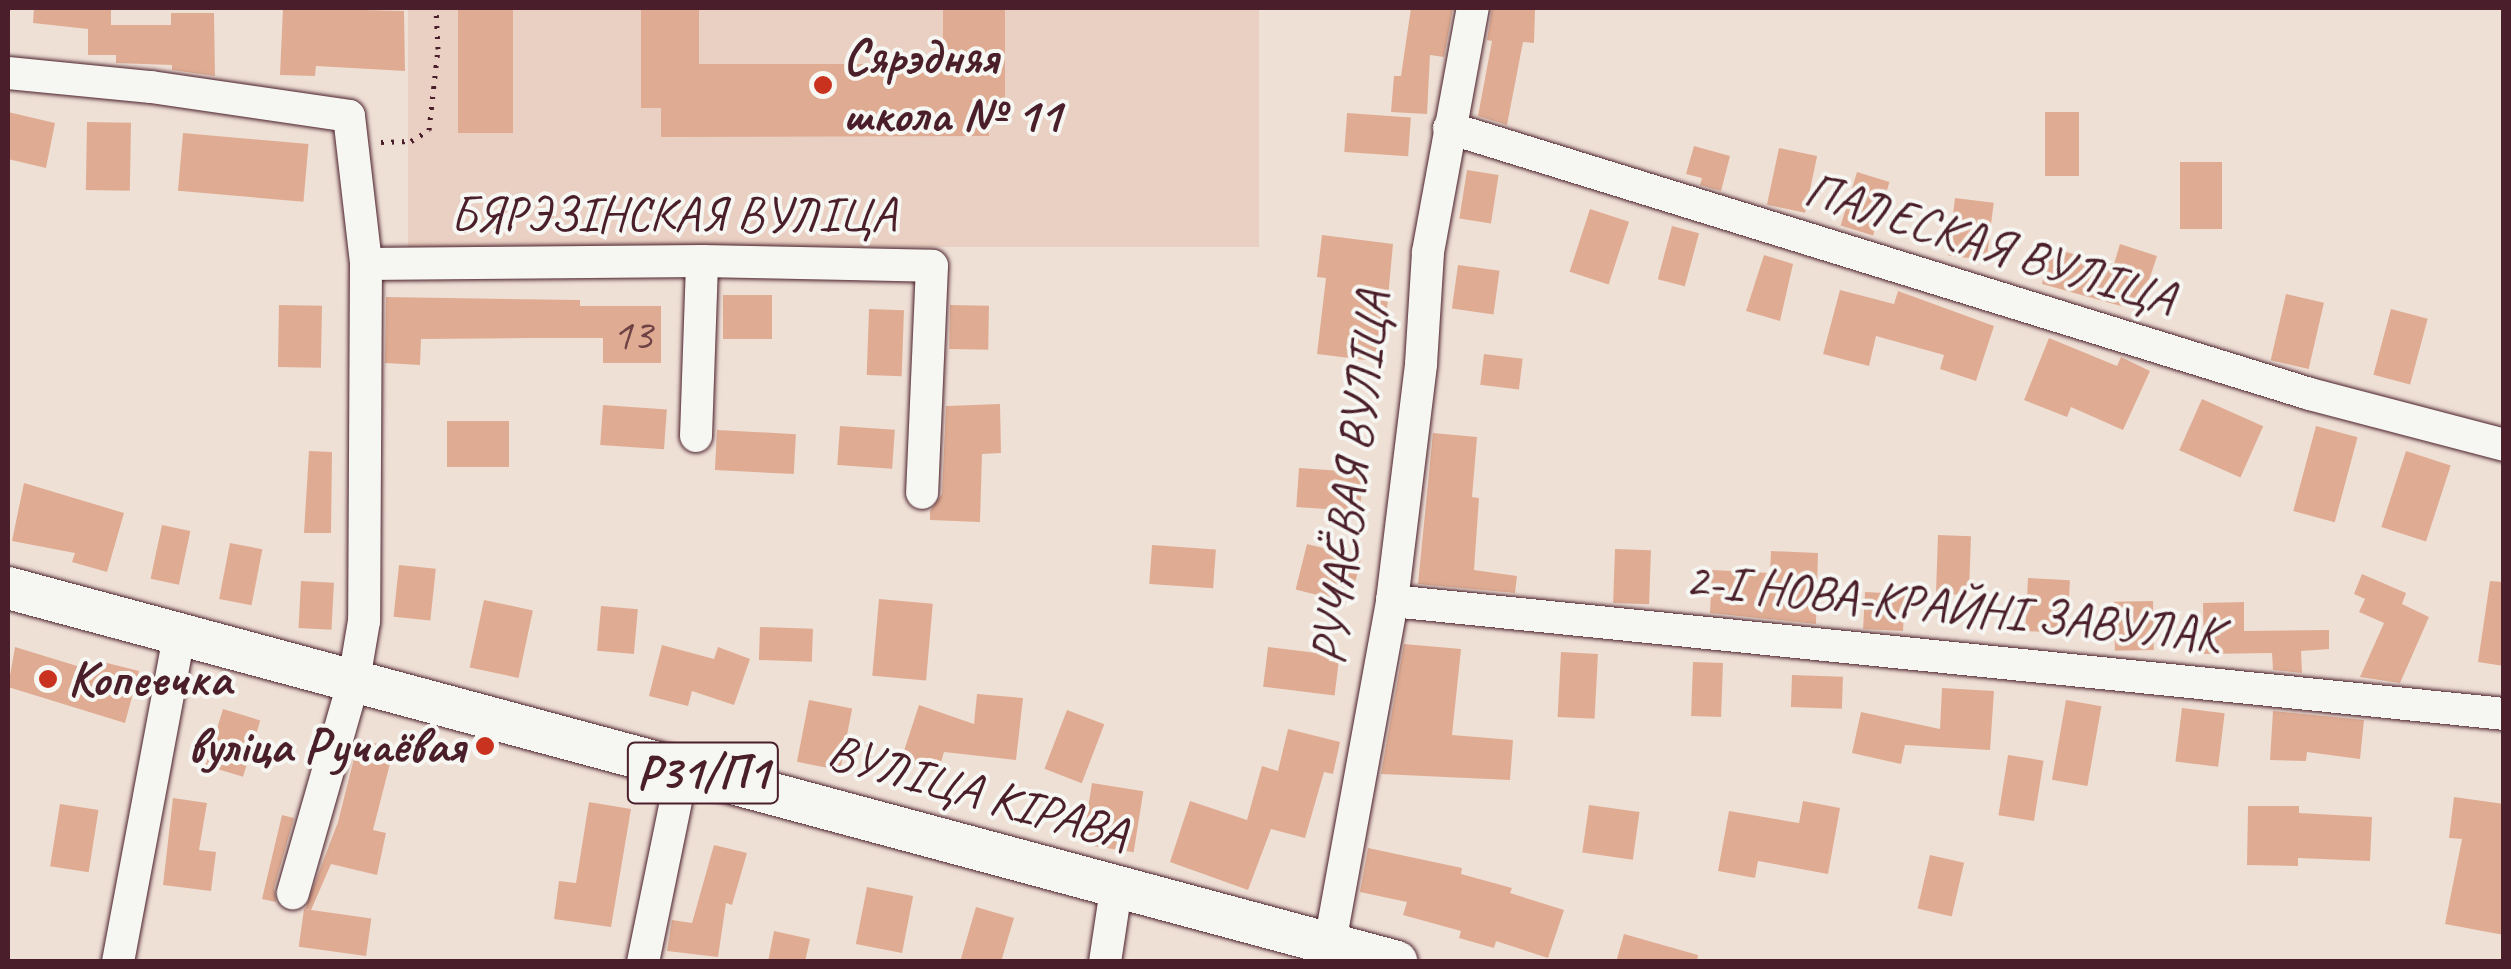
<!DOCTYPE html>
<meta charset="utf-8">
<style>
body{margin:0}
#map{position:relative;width:2511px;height:969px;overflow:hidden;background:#efe0d6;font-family:Caveat,sans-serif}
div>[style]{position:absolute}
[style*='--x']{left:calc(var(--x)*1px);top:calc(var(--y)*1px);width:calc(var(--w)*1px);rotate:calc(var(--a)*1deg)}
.built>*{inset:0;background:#ead0c2;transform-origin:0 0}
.building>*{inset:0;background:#dfac93;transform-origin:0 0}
.path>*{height:5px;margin-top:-2.5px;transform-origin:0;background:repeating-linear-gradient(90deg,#4a1f2b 0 2.5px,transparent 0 10.5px)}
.roads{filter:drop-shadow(0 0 2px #4a1f2b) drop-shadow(0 0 2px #4a1f2b)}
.minor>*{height:32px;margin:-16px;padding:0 16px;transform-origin:16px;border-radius:16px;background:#f6f6f2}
.major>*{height:42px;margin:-21px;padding:0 21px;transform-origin:21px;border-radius:21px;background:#f6f6f2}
.dots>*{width:28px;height:28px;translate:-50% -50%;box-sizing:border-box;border:5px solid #f6f6f2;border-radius:50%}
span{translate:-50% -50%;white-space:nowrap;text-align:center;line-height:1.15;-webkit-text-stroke:8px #f6f6f2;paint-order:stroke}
.number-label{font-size:45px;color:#6f4245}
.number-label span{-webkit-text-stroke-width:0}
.shield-label span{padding:2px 8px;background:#f6f6f2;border:2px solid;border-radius:8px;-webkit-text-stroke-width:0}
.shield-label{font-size:48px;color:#4a1f2b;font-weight:700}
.poi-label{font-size:50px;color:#4a1f2b;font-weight:700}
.left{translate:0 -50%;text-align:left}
.right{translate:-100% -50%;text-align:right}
.street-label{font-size:50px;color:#4a1f2b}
.frame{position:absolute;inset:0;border:10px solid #4a1f2b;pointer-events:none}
</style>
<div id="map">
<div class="built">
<div style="left:408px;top:8px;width:851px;height:239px"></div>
</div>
<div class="building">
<div style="clip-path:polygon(34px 8px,111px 8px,111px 25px,171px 25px,171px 13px,214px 13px,215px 76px,172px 70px,172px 65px,116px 63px,116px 55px,88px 55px,88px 29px,33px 23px)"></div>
<div style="clip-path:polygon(283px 8px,404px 11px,405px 71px,316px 66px,315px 76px,280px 75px)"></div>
<div style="left:458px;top:8px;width:55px;height:125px"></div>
<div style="clip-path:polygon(641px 8px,699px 8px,699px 64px,943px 64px,943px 8px,1005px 8px,1005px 105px,989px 105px,989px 136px,661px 137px,661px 108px,641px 108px)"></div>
<div style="clip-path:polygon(1411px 8px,1453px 8px,1444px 57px,1430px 55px,1427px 114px,1391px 112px,1394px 76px,1401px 76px)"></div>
<div style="clip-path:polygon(1492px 8px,1535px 9px,1534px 43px,1523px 42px,1507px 125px,1478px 116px,1492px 41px,1487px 40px)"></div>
<div style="clip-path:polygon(8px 112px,55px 123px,46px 168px,8px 159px)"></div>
<div style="left:2045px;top:112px;width:34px;height:64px"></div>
<div style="left:1347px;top:113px;width:64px;height:39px;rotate:4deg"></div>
<div style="left:87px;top:122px;width:44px;height:68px;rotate:1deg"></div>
<div style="left:183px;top:133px;width:126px;height:58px;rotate:5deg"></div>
<div style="clip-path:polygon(1694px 146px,1730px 156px,1721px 191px,1700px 185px,1702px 178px,1686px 174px)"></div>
<div style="left:1779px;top:148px;width:39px;height:58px;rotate:12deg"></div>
<div style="left:2180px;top:162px;width:42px;height:67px"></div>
<div style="left:1467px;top:170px;width:32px;height:49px;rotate:9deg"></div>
<div style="left:1857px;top:172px;width:34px;height:56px;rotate:17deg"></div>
<div style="left:1955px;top:198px;width:39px;height:58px;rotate:7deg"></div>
<div style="left:1590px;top:209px;width:41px;height:66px;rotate:18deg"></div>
<div style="left:1672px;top:226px;width:28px;height:55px;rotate:15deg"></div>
<div style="clip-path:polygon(1322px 235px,1393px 244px,1382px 362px,1317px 354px,1326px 278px,1317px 277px)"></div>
<div style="clip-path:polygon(2120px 244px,2157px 256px,2139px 311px,2042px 284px,2050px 248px,2114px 264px)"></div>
<div style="clip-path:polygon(1764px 255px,1793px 264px,1780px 321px,1746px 311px)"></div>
<div style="left:1458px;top:265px;width:42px;height:44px;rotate:8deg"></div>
<div style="clip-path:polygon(1840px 290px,1894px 304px,1898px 291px,1994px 326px,1976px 381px,1940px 369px,1944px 355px,1876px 336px,1869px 366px,1823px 354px)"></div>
<div style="left:2286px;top:294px;width:39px;height:68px;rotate:13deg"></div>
<div style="left:723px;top:295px;width:49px;height:44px"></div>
<div style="clip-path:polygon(386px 297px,580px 300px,580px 306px,661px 306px,661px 363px,603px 363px,603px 338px,532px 338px,421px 339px,420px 365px,385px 363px)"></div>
<div style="left:279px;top:305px;width:43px;height:62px;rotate:1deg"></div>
<div style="left:950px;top:305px;width:39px;height:44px;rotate:1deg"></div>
<div style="left:869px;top:309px;width:35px;height:66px;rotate:2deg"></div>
<div style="left:2391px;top:309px;width:38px;height:68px;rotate:15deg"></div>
<div style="clip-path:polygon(2049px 338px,2117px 366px,2121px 357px,2150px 371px,2123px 430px,2071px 407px,2067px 417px,2024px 400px)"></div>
<div style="left:1484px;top:354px;width:39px;height:31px;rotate:7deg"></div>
<div style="left:2202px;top:399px;width:67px;height:56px;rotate:24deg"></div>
<div style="clip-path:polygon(1000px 404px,1001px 453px,982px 454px,980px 522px,930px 520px,930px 511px,942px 494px,946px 406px)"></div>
<div style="left:603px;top:405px;width:64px;height:40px;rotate:4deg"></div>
<div style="left:447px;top:421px;width:62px;height:46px"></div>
<div style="left:840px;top:426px;width:55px;height:39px;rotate:4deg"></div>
<div style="left:2316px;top:426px;width:43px;height:88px;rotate:15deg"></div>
<div style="left:717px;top:430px;width:79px;height:40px;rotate:3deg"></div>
<div style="clip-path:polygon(1433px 433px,1477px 437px,1472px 497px,1479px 498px,1474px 570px,1517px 576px,1515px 593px,1418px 584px)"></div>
<div style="clip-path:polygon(309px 451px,332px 452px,331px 533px,304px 533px)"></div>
<div style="left:2406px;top:451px;width:47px;height:80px;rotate:18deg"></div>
<div style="left:1299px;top:468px;width:64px;height:39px;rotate:4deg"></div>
<div style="clip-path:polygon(24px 483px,124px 513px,107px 572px,72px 562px,75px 553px,12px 541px)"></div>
<div style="left:162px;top:525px;width:29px;height:55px;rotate:12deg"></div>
<div style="left:1938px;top:535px;width:33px;height:59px;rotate:2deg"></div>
<div style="left:230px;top:543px;width:33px;height:57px;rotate:11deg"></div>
<div style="left:1307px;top:544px;width:56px;height:47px;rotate:14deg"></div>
<div style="left:1152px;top:545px;width:64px;height:39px;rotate:4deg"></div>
<div style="left:1615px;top:549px;width:36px;height:54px;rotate:2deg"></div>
<div style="clip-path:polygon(1771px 551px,1818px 553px,1816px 624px,1710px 613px,1712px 570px,1770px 573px)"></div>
<div style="left:399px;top:565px;width:37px;height:52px;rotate:6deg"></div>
<div style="clip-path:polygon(2362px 574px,2406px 593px,2402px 604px,2429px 617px,2400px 683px,2360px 677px,2384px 623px,2359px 612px,2365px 599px,2354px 594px)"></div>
<div style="left:2028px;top:578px;width:42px;height:53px;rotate:3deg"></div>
<div style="left:301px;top:581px;width:33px;height:47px;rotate:3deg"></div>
<div style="clip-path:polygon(2490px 581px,2504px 582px,2504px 666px,2478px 662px)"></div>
<div style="left:1865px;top:592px;width:40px;height:37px;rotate:3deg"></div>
<div style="left:879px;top:599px;width:54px;height:77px;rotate:5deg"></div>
<div style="left:484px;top:600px;width:50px;height:69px;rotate:12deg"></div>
<div style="left:2153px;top:601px;width:49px;height:39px;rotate:89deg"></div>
<div style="clip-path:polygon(2244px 602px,2244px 631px,2329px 630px,2329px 649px,2301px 651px,2302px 673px,2273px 670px,2272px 653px,2204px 654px,2203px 603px)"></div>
<div style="left:601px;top:606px;width:37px;height:45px;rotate:5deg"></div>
<div style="left:760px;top:627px;width:53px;height:33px;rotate:2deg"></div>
<div style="clip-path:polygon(1404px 644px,1461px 649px,1452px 735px,1513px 740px,1510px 780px,1381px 774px)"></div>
<div style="clip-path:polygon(662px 645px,714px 659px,718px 647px,750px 659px,734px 705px,692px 691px,688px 706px,649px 696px)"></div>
<div style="clip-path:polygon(15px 647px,100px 673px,103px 662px,139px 671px,125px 723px,8px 687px)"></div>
<div style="left:1268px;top:647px;width:72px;height:40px;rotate:7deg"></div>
<div style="left:1561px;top:652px;width:37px;height:65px;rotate:3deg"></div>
<div style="left:1693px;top:662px;width:30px;height:54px;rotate:2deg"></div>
<div style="left:1792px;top:675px;width:51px;height:32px;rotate:2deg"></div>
<div style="clip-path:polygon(1942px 688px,1994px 691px,1990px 750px,1905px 745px,1901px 764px,1852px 753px,1861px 712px,1940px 729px)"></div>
<div style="clip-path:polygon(977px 694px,1023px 698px,1016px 760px,944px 752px,938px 772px,901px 760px,919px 705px,974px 724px)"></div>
<div style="left:809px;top:700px;width:44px;height:63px;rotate:11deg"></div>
<div style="left:2066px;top:700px;width:36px;height:81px;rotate:10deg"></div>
<div style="left:2182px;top:708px;width:43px;height:54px;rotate:7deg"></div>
<div style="left:223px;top:709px;width:39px;height:59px;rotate:17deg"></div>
<div style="left:1067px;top:710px;width:40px;height:63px;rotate:21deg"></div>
<div style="clip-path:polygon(2273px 711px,2364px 720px,2360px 759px,2307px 752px,2306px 761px,2270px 760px)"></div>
<div style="clip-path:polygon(1288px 729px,1340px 742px,1333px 774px,1324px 772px,1305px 838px,1271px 829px,1248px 890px,1170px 862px,1190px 801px,1247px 820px,1262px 766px,1278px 771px)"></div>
<div style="clip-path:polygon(359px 739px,394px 748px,373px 830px,386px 833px,377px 875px,331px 864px,311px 910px,305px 909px,338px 822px)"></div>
<div style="left:2008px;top:755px;width:36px;height:61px;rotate:9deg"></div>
<div style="left:1092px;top:783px;width:52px;height:62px;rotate:9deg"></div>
<div style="clip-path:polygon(2454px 797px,2504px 804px,2504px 935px,2445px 924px,2462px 839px,2449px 838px)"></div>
<div style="clip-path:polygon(173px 798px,207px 803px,199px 850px,216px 852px,211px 891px,163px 885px)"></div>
<div style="clip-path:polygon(1803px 801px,1840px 808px,1828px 874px,1758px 861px,1755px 878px,1718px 871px,1729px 811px,1799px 823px)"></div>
<div style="clip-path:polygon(589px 802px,631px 809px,611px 927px,554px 919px,559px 881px,576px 883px)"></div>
<div style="left:60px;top:804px;width:39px;height:63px;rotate:9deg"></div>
<div style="left:1589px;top:805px;width:51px;height:48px;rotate:8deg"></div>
<div style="clip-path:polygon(2248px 806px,2299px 806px,2299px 813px,2372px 817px,2370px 861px,2298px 858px,2298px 866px,2247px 865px)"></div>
<div style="clip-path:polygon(282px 815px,294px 818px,274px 888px,276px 902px,262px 899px)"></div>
<div style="clip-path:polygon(714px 845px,747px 853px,732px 905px,726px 903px,718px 957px,667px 951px,672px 920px,692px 923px)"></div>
<div style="clip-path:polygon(1368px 848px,1462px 868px,1461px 874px,1512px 888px,1510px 893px,1564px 910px,1548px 958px,1496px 941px,1494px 948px,1459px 938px,1461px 931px,1403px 915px,1407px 902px,1360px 892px)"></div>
<div style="left:1930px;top:855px;width:35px;height:55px;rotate:13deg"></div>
<div style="left:867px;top:887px;width:47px;height:58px;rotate:11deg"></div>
<div style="clip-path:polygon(976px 907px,1014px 918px,1001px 962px,960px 962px)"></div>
<div style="left:304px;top:909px;width:68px;height:38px;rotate:8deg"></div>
<div style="clip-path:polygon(774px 931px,810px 939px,805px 962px,768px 962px)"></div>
<div style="clip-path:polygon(1624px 934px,1698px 955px,1697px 962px,1616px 962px)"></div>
</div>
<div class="path">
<div style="--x:381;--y:142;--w:30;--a:-2"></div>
<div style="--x:411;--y:141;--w:21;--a:-31"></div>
<div style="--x:429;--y:130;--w:81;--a:-83.7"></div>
<div style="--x:438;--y:49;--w:41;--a:-92.8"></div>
</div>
<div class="roads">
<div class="minor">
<div style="--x:8;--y:73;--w:144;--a:5.6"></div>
<div style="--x:151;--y:87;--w:200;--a:8.3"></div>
<div style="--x:349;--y:116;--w:149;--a:83.4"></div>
<div style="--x:366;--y:264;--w:357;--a:90.3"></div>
<div style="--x:364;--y:621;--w:60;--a:99.6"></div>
<div style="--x:354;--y:680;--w:222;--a:106"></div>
<div style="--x:1449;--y:128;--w:901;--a:17.17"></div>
<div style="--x:2310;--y:394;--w:201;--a:14.7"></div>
<div style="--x:366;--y:264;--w:336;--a:-0.5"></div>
<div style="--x:702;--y:261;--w:230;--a:1.2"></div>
<div style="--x:932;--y:266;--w:227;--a:92.5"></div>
<div style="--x:696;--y:436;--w:175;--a:-88"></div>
<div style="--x:1392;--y:601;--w:1118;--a:5.8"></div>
<div style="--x:118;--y:962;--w:333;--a:-79.4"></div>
<div style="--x:643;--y:962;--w:199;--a:-78.4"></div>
<div style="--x:1105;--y:962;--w:74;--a:-81.4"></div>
<div style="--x:1331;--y:962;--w:19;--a:-93"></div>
<div style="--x:1330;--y:943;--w:348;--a:-79.7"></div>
<div style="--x:1392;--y:601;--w:239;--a:-83"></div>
<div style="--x:1421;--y:364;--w:112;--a:-86.4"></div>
<div style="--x:1428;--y:252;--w:248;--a:-79.6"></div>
</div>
<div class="major">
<div style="--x:8;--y:588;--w:1438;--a:15.07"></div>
</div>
</div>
<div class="dots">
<div style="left:823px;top:85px;background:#c8321e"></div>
<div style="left:48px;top:679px;background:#c8321e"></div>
<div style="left:485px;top:746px;background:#c8321e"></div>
</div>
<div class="number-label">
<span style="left:632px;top:335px">13</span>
</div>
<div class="shield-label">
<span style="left:703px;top:773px">Р31/П1</span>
</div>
<div class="poi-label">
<span class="left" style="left:843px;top:85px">Сярэдняя<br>школа № 11</span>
<span class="left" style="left:68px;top:679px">Копеечка</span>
<span class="right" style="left:465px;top:746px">вуліца Ручаёвая</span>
</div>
<div class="street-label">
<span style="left:673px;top:215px">БЯРЭЗІНСКАЯ ВУЛІЦА</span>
<span style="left:1990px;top:244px;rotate:17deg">ПАЛЕСКАЯ ВУЛІЦА</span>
<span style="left:1351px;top:478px;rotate:-83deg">РУЧАЁВАЯ ВУЛІЦА</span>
<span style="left:1953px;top:607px;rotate:6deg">2-І НОВА-КРАЙНІ ЗАВУЛАК</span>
<span style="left:978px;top:792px;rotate:16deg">ВУЛІЦА КІРАВА</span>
</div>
<div class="frame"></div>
</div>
